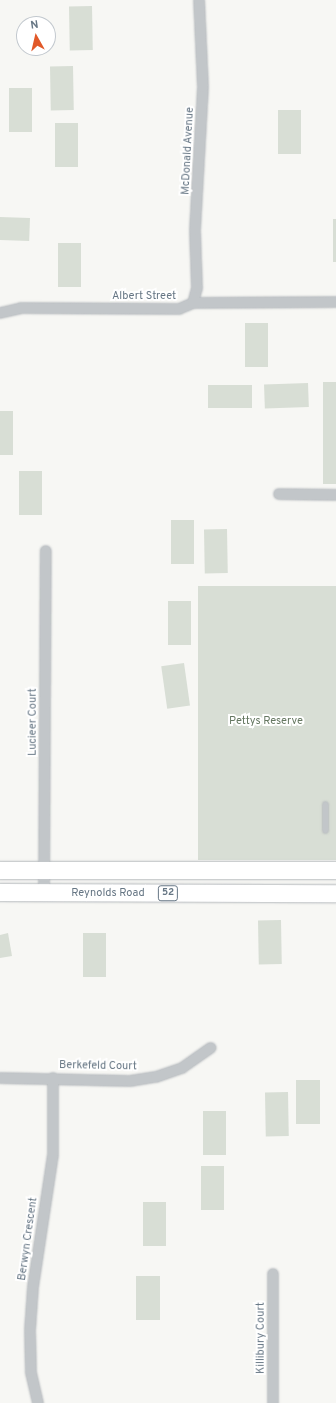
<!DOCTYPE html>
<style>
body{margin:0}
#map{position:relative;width:336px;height:1403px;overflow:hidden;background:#f7f7f4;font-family:Overpass,sans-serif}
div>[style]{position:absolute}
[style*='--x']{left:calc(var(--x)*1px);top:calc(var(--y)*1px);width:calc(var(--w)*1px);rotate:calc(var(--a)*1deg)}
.green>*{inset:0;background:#d8ded5;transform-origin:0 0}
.roads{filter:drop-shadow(0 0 1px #b5b9bd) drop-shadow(0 0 1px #b5b9bd)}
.service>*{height:5px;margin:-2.5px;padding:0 2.5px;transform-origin:2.5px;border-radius:2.5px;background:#c2c6c9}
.minor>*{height:10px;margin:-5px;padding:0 5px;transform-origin:5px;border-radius:5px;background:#c2c6c9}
.primary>*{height:17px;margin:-8.5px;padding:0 8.5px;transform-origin:8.5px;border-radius:8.5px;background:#fff}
span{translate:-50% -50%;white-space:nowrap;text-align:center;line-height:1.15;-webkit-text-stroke:4px #fff;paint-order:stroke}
.shield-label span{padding:1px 3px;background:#fff;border:1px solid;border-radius:3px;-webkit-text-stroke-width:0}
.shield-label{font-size:10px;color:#667684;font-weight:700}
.street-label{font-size:11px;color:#667684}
.park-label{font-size:11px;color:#657761}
.north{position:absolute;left:16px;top:16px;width:40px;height:40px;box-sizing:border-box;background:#fff;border:1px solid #c2c8ce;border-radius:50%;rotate:352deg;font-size:11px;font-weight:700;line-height:16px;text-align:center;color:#667684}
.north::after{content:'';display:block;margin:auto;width:14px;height:18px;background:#e15929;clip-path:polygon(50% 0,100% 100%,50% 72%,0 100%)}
</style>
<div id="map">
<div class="green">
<div style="left:92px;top:6px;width:44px;height:23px;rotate:89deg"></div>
<div style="left:73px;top:66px;width:44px;height:23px;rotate:89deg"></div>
<div style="left:9px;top:88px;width:23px;height:44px"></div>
<div style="left:278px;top:110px;width:23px;height:44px"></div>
<div style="left:55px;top:123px;width:23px;height:44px"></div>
<div style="left:0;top:217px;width:30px;height:23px;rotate:2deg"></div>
<div style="left:333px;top:219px;width:3px;height:43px"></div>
<div style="left:58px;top:243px;width:23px;height:44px"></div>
<div style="left:245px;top:323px;width:23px;height:44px"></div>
<div style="left:323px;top:382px;width:13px;height:102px"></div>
<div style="left:308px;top:383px;width:24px;height:44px;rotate:88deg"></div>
<div style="left:208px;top:385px;width:44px;height:23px"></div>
<div style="left:0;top:411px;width:13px;height:44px"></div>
<div style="left:19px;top:471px;width:23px;height:44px"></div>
<div style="left:171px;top:520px;width:23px;height:44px"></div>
<div style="left:227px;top:529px;width:44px;height:23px;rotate:89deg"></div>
<div style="left:336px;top:586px;width:274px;height:138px;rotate:90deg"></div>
<div style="left:168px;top:601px;width:23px;height:44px"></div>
<div style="left:184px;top:663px;width:43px;height:23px;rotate:82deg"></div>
<div style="left:281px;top:920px;width:44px;height:23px;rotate:89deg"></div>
<div style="clip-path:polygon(8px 933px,12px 956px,0 958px,0 935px)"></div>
<div style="left:83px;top:933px;width:23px;height:44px"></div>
<div style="left:296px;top:1080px;width:24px;height:44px"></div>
<div style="left:288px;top:1092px;width:44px;height:23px;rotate:89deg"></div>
<div style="left:203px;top:1111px;width:23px;height:44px"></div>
<div style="left:201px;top:1166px;width:23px;height:44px"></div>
<div style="left:143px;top:1202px;width:23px;height:44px"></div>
<div style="left:160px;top:1276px;width:44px;height:24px;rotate:90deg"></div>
</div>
<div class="roads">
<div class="service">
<div style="--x:325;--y:804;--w:26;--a:90"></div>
</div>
<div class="minor">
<div style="--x:193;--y:303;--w:16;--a:-75"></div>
<div style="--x:197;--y:288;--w:58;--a:-92"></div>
<div style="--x:195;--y:230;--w:143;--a:-86.8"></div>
<div style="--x:203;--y:87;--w:87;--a:-92.6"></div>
<div style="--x:0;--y:313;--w:22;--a:-13"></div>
<div style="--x:21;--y:308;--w:158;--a:0.4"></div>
<div style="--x:179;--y:309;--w:15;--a:-23"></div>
<div style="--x:193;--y:303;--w:143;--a:-0.4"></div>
<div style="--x:279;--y:494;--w:57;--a:1"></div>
<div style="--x:44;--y:893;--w:342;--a:-89.7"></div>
<div style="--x:0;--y:1078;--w:130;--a:1.3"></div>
<div style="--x:130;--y:1081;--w:26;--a:-9"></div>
<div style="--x:156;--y:1077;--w:28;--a:-19"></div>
<div style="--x:182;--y:1068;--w:35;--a:-35"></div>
<div style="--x:38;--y:1403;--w:32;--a:-103"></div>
<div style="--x:31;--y:1372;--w:42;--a:-91.4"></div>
<div style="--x:30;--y:1330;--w:43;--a:-86"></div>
<div style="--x:33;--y:1287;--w:134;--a:-81.4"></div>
<div style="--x:53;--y:1155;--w:77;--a:-90"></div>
<div style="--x:273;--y:1403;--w:129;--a:-90"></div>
</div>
<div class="primary">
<div style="--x:0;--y:870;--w:336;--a:0"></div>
<div style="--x:0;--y:892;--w:336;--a:0.2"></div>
</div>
</div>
<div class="shield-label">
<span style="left:168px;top:893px">52</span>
</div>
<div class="street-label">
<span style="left:188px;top:151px;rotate:-87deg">McDonald Avenue</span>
<span style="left:144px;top:296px">Albert Street</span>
<span style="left:33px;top:722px;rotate:-90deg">Lucieer Court</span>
<span style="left:108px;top:893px">Reynolds Road</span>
<span style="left:98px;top:1066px;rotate:1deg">Berkefeld Court</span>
<span style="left:28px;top:1239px;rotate:-82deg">Berwyn Crescent</span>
<span style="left:261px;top:1338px;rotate:-90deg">Killibury Court</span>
</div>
<div class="park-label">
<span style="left:266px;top:721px">Pettys Reserve</span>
</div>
<div class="north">N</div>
</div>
